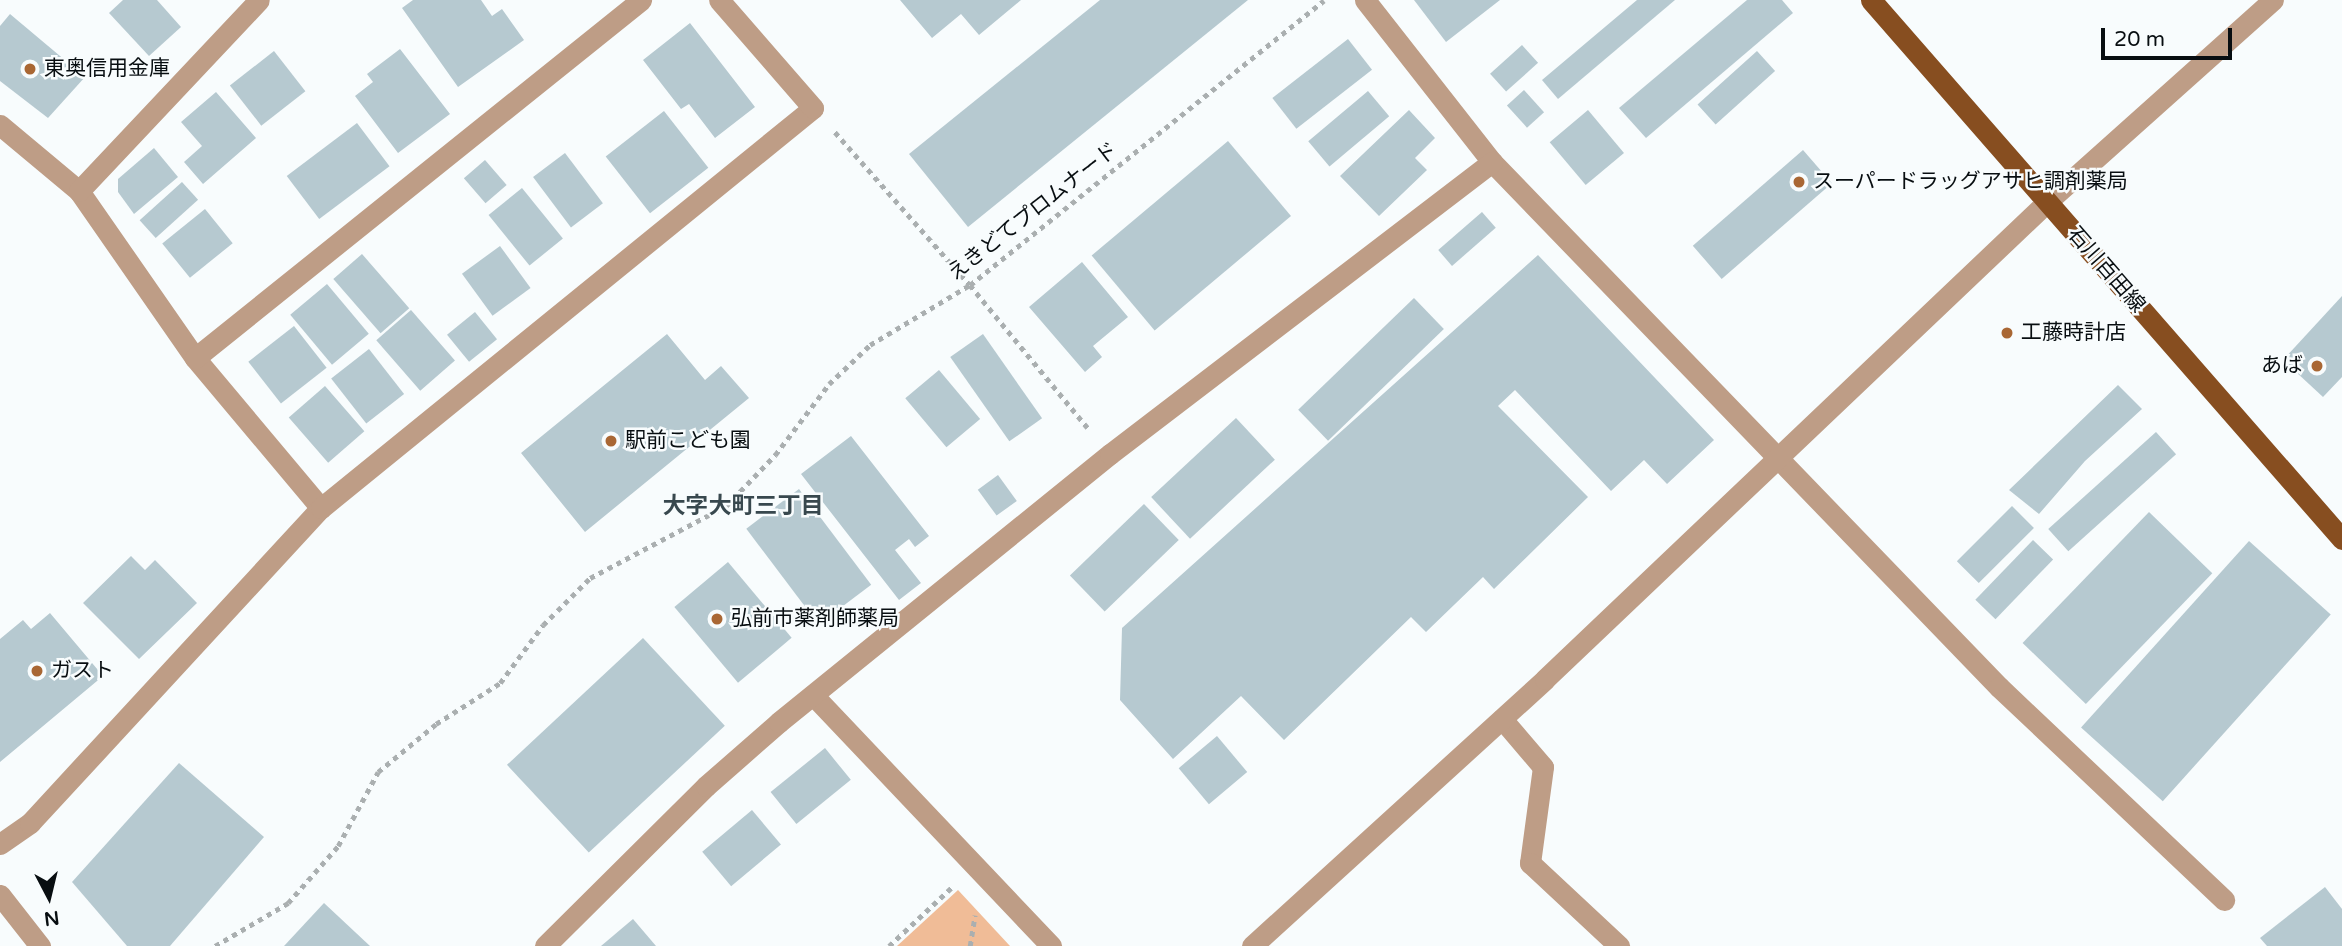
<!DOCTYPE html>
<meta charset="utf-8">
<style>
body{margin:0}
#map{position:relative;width:2342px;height:946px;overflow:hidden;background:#f8fcfd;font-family:"Varela Round","Noto Sans JP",sans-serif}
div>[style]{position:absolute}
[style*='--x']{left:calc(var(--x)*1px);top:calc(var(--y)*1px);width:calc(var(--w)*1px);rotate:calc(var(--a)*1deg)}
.green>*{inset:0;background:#f0bc97}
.building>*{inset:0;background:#b6c9d0;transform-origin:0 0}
.path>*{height:4.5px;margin-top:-2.25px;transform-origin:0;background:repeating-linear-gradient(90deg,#aaafb0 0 5px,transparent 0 10px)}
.minor>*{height:21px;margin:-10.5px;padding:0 10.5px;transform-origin:10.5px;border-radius:10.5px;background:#be9d86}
.major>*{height:21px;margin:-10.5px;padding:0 10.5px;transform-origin:10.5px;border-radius:10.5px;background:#874e20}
.dots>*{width:19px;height:19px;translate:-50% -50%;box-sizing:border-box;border:4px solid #f8fcfd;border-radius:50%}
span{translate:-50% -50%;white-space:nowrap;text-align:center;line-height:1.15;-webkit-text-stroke:5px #f8fcfd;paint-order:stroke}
.poi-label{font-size:21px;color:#080e11}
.left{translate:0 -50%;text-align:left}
.right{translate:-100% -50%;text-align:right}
.street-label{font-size:21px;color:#080e11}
.neighbourhood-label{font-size:23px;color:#38484e;font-weight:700}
.north{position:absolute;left:14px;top:862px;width:70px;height:70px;-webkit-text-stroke:5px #f8fcfd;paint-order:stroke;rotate:173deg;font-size:19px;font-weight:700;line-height:28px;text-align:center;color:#080e11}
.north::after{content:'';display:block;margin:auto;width:24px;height:32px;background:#080e11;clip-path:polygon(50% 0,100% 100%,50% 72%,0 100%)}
.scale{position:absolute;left:2101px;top:28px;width:131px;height:32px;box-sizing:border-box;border:4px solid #080e11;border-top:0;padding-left:9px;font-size:21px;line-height:24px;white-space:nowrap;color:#080e11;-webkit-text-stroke:5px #f8fcfd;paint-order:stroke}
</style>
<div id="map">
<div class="green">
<div style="clip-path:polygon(958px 890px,1010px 946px,897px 946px)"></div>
</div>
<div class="building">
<div style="clip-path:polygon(123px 0,157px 0,181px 27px,149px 56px,109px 13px)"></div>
<div style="clip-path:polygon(413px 0,481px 0,492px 16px,502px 9px,524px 40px,458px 87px,402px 8px)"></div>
<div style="clip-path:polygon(900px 0,1021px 0,979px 35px,961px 14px,932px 38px)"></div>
<div style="clip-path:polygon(1100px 0,1248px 0,968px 227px,909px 154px)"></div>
<div style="clip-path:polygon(1414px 0,1500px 0,1446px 42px)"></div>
<div style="clip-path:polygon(1637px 0,1675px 0,1558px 99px,1542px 80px)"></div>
<div style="clip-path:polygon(1747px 0,1782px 0,1793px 13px,1646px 138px,1619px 108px)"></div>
<div style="clip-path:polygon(10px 14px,85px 77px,48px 118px,0 81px,0 26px)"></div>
<div style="clip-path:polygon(690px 23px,755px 107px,715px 138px,689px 104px,681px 109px,643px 60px)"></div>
<div style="left:1348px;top:39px;width:39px;height:96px;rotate:52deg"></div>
<div style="left:1522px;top:45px;width:24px;height:43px;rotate:48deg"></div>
<div style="clip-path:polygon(400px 49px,450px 114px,398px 153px,355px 96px,373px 82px,367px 74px)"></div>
<div style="left:274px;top:51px;width:51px;height:56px;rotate:52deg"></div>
<div style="left:1757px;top:51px;width:27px;height:80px;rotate:48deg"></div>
<div style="left:1524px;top:90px;width:30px;height:23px;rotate:48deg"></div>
<div style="left:1368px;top:91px;width:33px;height:78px;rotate:50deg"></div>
<div style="clip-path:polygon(216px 92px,256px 138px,203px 184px,184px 162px,202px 146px,181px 122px)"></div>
<div style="clip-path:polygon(1409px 110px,1435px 138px,1415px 158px,1427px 170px,1379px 216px,1340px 176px)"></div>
<div style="left:1588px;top:110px;width:56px;height:50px;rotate:50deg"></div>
<div style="left:664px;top:111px;width:72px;height:74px;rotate:52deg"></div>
<div style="left:357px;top:123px;width:54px;height:88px;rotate:53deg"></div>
<div style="left:1228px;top:141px;width:98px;height:178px;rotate:50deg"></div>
<div style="clip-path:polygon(154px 148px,178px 177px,134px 214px,118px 192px,118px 179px)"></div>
<div style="left:1803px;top:150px;width:44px;height:146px;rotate:49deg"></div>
<div style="left:565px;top:153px;width:63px;height:40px;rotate:53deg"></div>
<div style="left:485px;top:160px;width:33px;height:28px;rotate:49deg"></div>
<div style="left:182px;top:182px;width:24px;height:57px;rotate:48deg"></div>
<div style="left:522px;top:188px;width:65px;height:43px;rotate:51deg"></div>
<div style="left:205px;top:209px;width:44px;height:55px;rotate:51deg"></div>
<div style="left:1482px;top:212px;width:21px;height:58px;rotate:49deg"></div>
<div style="left:500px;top:246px;width:52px;height:47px;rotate:54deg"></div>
<div style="left:362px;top:254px;width:72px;height:38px;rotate:49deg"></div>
<div style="clip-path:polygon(1538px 255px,1714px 440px,1667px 484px,1644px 460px,1611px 491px,1515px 390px,1498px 406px,1588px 497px,1494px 589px,1483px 577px,1426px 632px,1411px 617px,1284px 740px,1241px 696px,1173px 759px,1120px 700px,1122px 628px)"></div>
<div style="clip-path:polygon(1082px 262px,1128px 317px,1093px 346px,1102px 357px,1085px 372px,1029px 307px)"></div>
<div style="left:327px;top:284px;width:65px;height:48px;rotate:50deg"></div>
<div style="clip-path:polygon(2342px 296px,2342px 377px,2323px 397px,2283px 360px)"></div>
<div style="left:1414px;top:298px;width:43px;height:161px;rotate:46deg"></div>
<div style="left:411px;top:310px;width:67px;height:46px;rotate:49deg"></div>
<div style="left:475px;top:312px;width:35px;height:36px;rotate:51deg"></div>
<div style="left:294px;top:326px;width:53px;height:58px;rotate:52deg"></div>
<div style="clip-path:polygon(667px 334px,705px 380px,721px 366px,749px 398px,585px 532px,521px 453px)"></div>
<div style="left:983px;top:334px;width:103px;height:40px;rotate:55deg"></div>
<div style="left:369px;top:349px;width:57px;height:48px;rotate:52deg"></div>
<div style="left:939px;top:370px;width:64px;height:44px;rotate:50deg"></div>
<div style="clip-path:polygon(2118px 385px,2142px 409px,2085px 461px,2039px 514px,2009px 490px)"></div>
<div style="left:325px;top:386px;width:60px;height:48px;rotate:49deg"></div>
<div style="left:1236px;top:418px;width:57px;height:116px;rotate:47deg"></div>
<div style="left:2156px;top:432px;width:30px;height:145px;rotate:48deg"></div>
<div style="clip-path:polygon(851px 436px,929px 536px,915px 547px,909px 539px,895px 550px,921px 583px,899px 600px,801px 474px)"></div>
<div style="left:998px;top:475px;width:32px;height:25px;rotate:54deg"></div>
<div style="left:799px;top:489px;width:120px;height:66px;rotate:53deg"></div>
<div style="left:1144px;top:504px;width:50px;height:103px;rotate:46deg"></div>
<div style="left:2012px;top:506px;width:31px;height:78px;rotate:45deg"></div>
<div style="left:2149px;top:512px;width:88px;height:182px;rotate:44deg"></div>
<div style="left:2033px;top:540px;width:28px;height:83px;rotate:44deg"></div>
<div style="left:2249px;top:541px;width:110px;height:251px;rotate:42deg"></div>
<div style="clip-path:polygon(131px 556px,145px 570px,155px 560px,197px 603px,139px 659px,83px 603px)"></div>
<div style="left:728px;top:562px;width:99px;height:70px;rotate:50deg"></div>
<div style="clip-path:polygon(50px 613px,103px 676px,0 762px,0 639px,23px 620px,31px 629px)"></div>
<div style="left:643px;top:638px;width:120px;height:186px;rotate:47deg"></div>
<div style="left:1217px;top:736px;width:47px;height:50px;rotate:50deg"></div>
<div style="left:825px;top:748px;width:41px;height:70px;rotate:51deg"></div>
<div style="clip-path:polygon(179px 763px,264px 837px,170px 946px,127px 946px,72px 882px)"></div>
<div style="left:752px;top:810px;width:45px;height:65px;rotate:50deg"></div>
<div style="clip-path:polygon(2325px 887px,2342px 909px,2342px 946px,2267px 946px,2260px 938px)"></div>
<div style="clip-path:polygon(324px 903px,370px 946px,284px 946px)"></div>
<div style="clip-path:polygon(633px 919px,656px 946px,601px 946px)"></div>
</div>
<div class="path">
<div style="--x:835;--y:132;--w:204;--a:48.6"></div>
<div style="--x:970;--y:285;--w:185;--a:50.5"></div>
<div style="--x:215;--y:946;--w:85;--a:-30.5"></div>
<div style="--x:288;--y:903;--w:76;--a:-48.7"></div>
<div style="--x:338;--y:846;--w:84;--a:-61.6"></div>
<div style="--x:378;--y:772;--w:75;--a:-39.6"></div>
<div style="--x:436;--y:724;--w:76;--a:-32.6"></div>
<div style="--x:500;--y:683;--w:72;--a:-53.4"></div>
<div style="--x:543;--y:625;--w:66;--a:-45"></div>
<div style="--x:590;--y:578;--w:154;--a:-27.9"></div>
<div style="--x:726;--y:506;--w:71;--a:-46.1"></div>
<div style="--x:775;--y:455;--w:89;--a:-52.7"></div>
<div style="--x:829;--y:384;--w:57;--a:-43.6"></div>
<div style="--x:870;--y:345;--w:117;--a:-31"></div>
<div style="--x:970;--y:285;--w:454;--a:-38.8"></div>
<div style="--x:889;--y:946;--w:85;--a:-43.1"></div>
<div style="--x:970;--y:946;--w:31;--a:-81"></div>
</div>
<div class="minor">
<div style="--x:1365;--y:0;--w:206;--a:51.9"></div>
<div style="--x:1492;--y:162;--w:730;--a:46"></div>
<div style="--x:1999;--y:687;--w:310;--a:43.4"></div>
<div style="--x:0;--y:125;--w:103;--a:39.9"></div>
<div style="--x:79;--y:191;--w:203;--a:55.2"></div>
<div style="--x:195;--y:358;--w:196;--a:50"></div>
<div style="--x:79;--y:191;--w:262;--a:-46.7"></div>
<div style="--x:195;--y:358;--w:572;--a:-38.75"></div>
<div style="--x:813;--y:695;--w:346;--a:46.5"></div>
<div style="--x:1502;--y:719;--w:63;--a:49.5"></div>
<div style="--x:1543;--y:767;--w:97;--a:97.7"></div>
<div style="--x:1530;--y:863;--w:122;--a:43"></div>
<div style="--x:0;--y:844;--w:37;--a:-35"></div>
<div style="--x:30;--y:823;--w:429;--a:-47.3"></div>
<div style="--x:321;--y:508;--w:634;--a:-39.11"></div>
<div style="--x:813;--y:108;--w:143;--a:-131"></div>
<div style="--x:0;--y:895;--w:65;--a:51.9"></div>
<div style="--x:545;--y:946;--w:227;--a:-44.8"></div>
<div style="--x:706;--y:786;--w:97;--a:-41.2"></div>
<div style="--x:779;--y:722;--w:426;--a:-39"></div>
<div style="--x:1110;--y:454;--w:481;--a:-37.4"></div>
<div style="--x:1252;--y:946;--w:396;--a:-42.3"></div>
<div style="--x:1545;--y:679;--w:692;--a:-43.54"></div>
<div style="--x:2047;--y:202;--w:303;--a:-41.8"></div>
</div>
<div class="major">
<div style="--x:1871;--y:0;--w:716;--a:48.85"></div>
</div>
<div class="dots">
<div style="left:30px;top:69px;background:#a96734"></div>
<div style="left:1799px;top:182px;background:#a96734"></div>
<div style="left:2007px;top:333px;background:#a96734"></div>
<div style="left:2317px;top:366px;background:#a96734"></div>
<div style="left:611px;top:441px;background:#a96734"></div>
<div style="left:717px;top:619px;background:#a96734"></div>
<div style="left:37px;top:671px;background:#a96734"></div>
</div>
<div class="poi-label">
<span class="left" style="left:44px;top:69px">東奥信用金庫</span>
<span class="left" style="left:1813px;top:182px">スーパードラッグアサヒ調剤薬局</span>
<span class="left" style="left:2021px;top:333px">工藤時計店</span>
<span class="right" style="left:2303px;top:366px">あば</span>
<span class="left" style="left:625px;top:441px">駅前こども園</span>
<span class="left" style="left:731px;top:619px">弘前市薬剤師薬局</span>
<span class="left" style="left:51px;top:671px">ガスト</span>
</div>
<div class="street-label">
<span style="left:1033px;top:212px;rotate:-38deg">えきどてプロムナード</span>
<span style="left:2106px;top:270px;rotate:49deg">石川百田線</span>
</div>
<div class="neighbourhood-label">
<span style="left:743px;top:506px">大字大町三丁目</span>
</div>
<div class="north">N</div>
<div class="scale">20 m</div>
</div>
